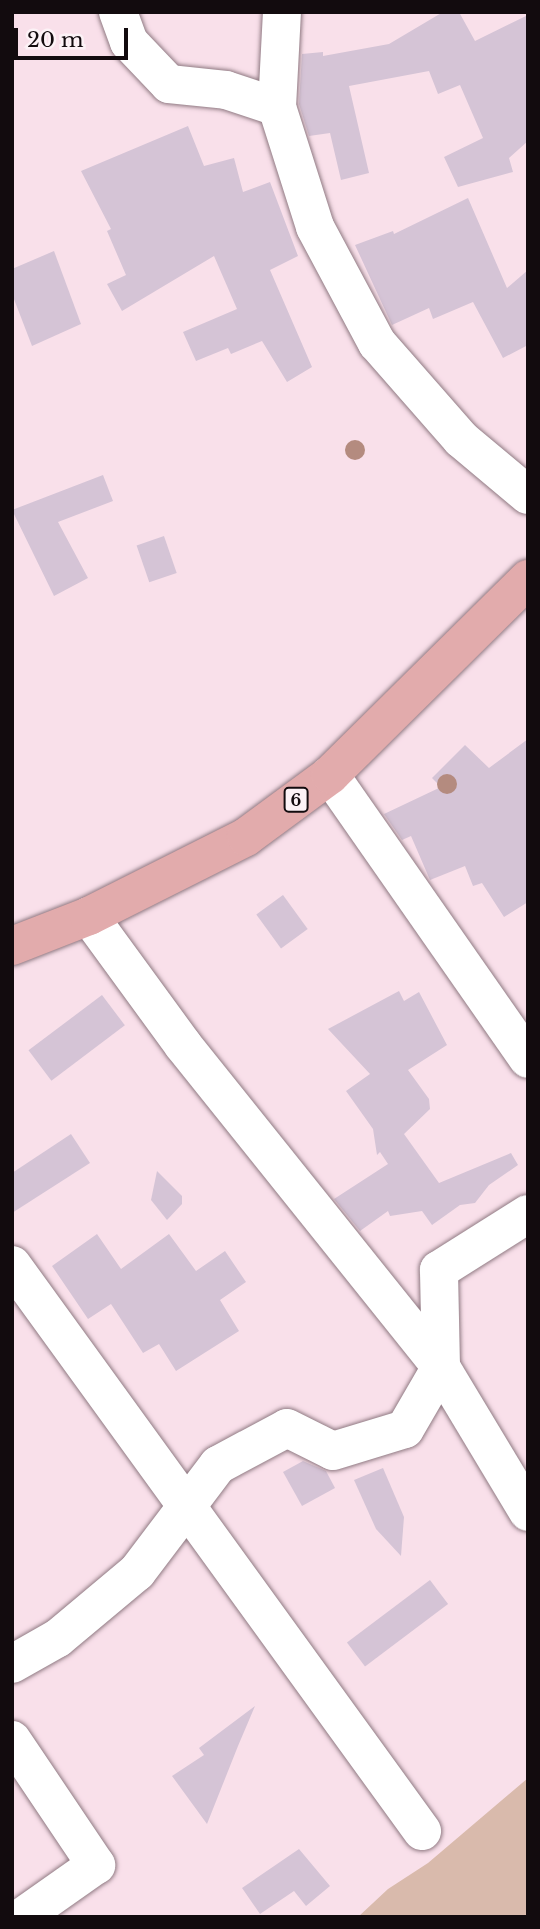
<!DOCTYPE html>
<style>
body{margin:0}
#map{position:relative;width:540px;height:1929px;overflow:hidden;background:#f9e0ea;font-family:"Libre Baskerville",serif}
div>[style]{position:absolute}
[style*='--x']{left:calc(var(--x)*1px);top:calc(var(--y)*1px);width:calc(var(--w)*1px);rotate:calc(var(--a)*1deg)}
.green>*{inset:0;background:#d9baac}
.building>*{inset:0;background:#d5c4d6;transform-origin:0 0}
.roads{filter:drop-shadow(0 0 2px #907a83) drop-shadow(0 0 2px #907a83)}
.minor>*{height:38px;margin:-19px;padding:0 19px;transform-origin:19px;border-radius:19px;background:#fff}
.primary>*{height:38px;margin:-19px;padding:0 19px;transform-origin:19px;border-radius:19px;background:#e2abac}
.trees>*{width:20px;height:20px;margin:-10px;border-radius:50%;background:#b48b7f}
span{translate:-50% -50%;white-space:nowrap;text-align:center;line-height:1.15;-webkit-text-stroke:6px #fcf2f6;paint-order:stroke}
.shield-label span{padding:2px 5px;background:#fcf2f6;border:2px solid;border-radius:5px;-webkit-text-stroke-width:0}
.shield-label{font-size:16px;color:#120b0e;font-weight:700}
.frame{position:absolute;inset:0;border:14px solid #120b0e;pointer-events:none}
.scale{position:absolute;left:14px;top:28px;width:114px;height:32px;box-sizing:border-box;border:4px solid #120b0e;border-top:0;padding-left:9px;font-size:21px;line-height:24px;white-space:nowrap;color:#120b0e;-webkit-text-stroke:5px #fcf2f6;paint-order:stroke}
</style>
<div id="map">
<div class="green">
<div style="clip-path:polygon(528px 1778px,528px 1917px,358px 1917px,388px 1889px,428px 1863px)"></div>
</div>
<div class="building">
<div style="clip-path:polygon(443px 12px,459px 12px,475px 41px,528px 15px,528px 141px,509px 158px,513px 172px,458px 187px,444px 157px,483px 138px,460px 85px,438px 94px,429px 71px,349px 86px,369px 173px,341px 180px,330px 133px,309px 136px,299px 104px,302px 54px,323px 52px,323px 56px,389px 44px)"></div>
<div style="clip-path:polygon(188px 126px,204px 166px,234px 158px,243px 192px,270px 182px,298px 256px,270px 270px,312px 367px,287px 382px,262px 341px,231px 354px,228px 348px,196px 361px,183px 332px,237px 309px,214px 256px,122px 311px,107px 284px,126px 275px,107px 231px,111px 229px,81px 171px)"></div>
<div style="clip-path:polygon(468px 198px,507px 288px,528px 270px,528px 345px,503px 358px,473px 302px,433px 319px,429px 308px,392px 325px,355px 245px,393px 231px,394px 234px)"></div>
<div style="clip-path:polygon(54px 251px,81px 324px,32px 346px,12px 294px,12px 269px)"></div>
<div style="clip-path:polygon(103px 475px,113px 501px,58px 522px,88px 578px,54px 596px,12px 510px)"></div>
<div style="left:164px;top:536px;width:39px;height:29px;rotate:71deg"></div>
<div style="clip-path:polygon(528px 739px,528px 902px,504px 917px,482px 883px,473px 886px,465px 866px,430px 880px,411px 836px,402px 840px,384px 814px,441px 787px,432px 778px,465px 745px,489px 768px)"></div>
<div style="left:283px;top:895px;width:42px;height:33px;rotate:54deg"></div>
<div style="clip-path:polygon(399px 991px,404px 1001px,419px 992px,447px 1045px,408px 1070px,429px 1099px,430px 1109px,404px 1134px,439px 1183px,511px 1153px,518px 1165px,489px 1185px,475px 1203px,460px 1205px,432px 1225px,422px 1211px,390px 1216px,388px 1211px,360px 1231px,334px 1199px,388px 1164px,380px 1152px,377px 1155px,373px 1129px,346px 1091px,370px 1074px,328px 1029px)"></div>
<div style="left:102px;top:995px;width:38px;height:92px;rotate:53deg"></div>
<div style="clip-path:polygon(71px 1134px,90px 1163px,12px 1213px,12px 1173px)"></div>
<div style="clip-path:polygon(157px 1171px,182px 1196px,182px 1204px,167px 1220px,151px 1200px)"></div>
<div style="clip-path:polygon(97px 1234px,121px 1269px,169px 1234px,196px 1271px,225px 1251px,246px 1282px,220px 1300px,239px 1331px,176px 1371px,159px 1344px,143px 1353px,111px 1304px,88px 1319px,52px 1266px)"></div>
<div style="clip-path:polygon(303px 1461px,326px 1471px,335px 1488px,302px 1506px,283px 1472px)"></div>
<div style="clip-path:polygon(383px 1468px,404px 1517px,401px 1556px,376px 1529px,354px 1480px)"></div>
<div style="left:430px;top:1580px;width:30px;height:104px;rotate:53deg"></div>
<div style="clip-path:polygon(255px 1706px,238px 1746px,207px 1824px,172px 1776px,204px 1755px,199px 1748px)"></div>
<div style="clip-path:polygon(299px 1849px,330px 1886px,306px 1906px,294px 1891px,260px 1914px,242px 1888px)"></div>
</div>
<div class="roads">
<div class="minor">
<div style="--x:118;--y:12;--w:32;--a:70"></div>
<div style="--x:129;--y:42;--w:58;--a:46.4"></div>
<div style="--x:169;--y:84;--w:57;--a:6"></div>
<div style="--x:226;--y:90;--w:54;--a:18.4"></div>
<div style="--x:277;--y:107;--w:126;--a:72.4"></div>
<div style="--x:315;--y:227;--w:132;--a:61.9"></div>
<div style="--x:377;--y:343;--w:128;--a:48.8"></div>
<div style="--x:461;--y:439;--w:87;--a:39.9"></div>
<div style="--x:277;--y:107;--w:95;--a:-87"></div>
<div style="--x:330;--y:775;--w:346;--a:55.1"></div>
<div style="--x:89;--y:916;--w:160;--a:53.9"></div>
<div style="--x:183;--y:1045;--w:413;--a:51.3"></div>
<div style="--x:441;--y:1367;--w:169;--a:59"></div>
<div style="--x:12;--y:1265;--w:699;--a:54.08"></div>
<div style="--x:12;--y:1664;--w:53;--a:-29.5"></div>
<div style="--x:58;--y:1638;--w:103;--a:-39.9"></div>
<div style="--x:137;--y:1572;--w:134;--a:-52.9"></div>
<div style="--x:218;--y:1465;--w:78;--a:-28.2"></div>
<div style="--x:287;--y:1428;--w:51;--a:26.6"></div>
<div style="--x:333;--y:1451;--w:75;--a:-17"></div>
<div style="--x:405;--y:1429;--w:72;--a:-59.9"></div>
<div style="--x:441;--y:1367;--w:97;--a:-91.2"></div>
<div style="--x:439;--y:1270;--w:105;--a:-32.2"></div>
<div style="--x:12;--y:1740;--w:151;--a:56.1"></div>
<div style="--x:96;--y:1865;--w:90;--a:144.9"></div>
</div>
<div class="primary">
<div style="--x:12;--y:946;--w:83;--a:-21.3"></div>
<div style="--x:89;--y:916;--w:176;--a:-26.7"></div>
<div style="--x:246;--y:837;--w:104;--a:-36.4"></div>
<div style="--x:330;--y:775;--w:279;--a:-44.7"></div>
</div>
</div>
<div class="trees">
<div style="left:355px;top:450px"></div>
<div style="left:447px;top:784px"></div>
</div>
<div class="shield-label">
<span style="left:296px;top:800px">6</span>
</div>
<div class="frame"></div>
<div class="scale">20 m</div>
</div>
